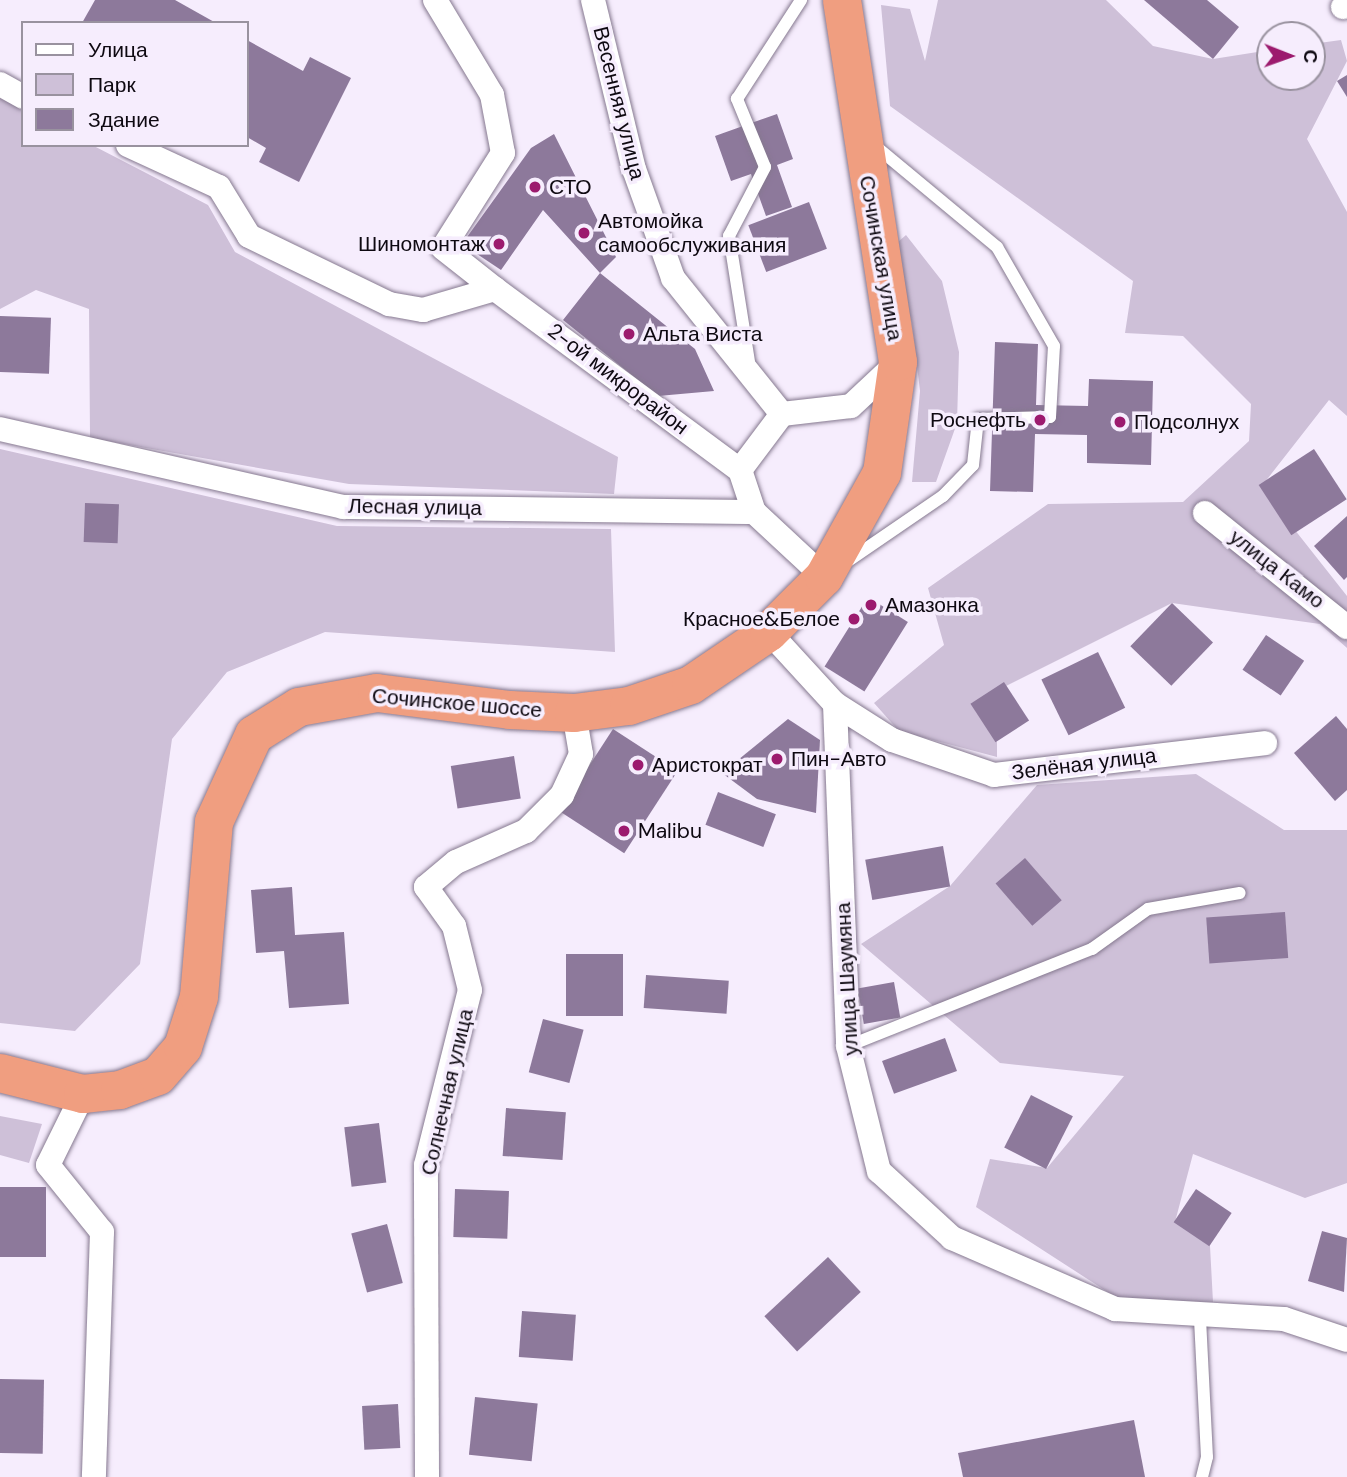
<!DOCTYPE html>
<meta charset="utf-8">
<style>
body{margin:0}
#map{position:relative;width:1347px;height:1477px;overflow:hidden;background:#f6edfd;font-family:"DM Sans",sans-serif}
div>[style]{position:absolute}
[style*='--x']{left:calc(var(--x)*1px);top:calc(var(--y)*1px);width:calc(var(--w)*1px);rotate:calc(var(--a)*1deg)}
.green>*{inset:0;background:#cec0d8}
.building>*{inset:0;background:#8d799b;transform-origin:0 0}
.roads{filter:drop-shadow(0 0 2px #85788f) drop-shadow(0 0 2px #85788f)}
.service>*{height:12px;margin:-6px;padding:0 6px;transform-origin:6px;border-radius:6px;background:#fff}
.minor>*{height:24px;margin:-12px;padding:0 12px;transform-origin:12px;border-radius:12px;background:#fff}
.trunk>*{height:38px;margin:-19px;padding:0 19px;transform-origin:19px;border-radius:19px;background:#f09e80}
.dots>*{width:19px;height:19px;translate:-50% -50%;box-sizing:border-box;border:4px solid #f6edfd;border-radius:50%}
span{translate:-50% -50%;white-space:nowrap;text-align:center;line-height:1.15;-webkit-text-stroke:7px #f6edfd;paint-order:stroke}
.street-label{font-size:21px;color:#0e0911}
.poi-label{font-size:21px;color:#0e0911}
.left{translate:0 -50%;text-align:left}
.right{translate:-100% -50%;text-align:right}
.legend{position:absolute;left:21px;top:21px;width:228px;height:126px;box-sizing:border-box;background:#f6edfd;border:2px solid #99929f;margin:0;padding:9px 12px;list-style:none;font-size:21px;color:#0e0911}
.legend li{display:flex;align-items:center;gap:14px;height:35px}
.legend b{width:35px;border:2px solid #99929f}
.north{position:absolute;left:1256px;top:21px;width:70px;height:70px;box-sizing:border-box;background:#f6edfd;border:2px solid #99929f;border-radius:50%;rotate:91deg;font-size:19px;font-weight:700;line-height:28px;text-align:center;color:#0e0911}
.north::after{content:'';display:block;margin:auto;width:24px;height:32px;background:#9c1a6e;clip-path:polygon(50% 0,100% 100%,50% 72%,0 100%)}
</style>
<div id="map">
<div class="green">
<div style="clip-path:polygon(938px 0,1106px 0,1153px 46px,1213px 59px,1270px 50px,1270px 77px,1312px 77px,1312px 44px,1341px 40px,1347px 61px,1307px 139px,1347px 212px,1347px 416px,1329px 400px,1261px 487px,1347px 596px,1347px 648px,1320px 624px,1172px 603px,972px 703px,997px 742px,997px 757px,899px 731px,874px 703px,944px 645px,928px 588px,1048px 504px,1183px 502px,1249px 441px,1251px 404px,1183px 336px,1125px 333px,1133px 281px,890px 106px,881px 5px,910px 9px,925px 61px)"></div>
<div style="clip-path:polygon(0 98px,23px 109px,23px 145px,92px 145px,208px 205px,235px 252px,618px 457px,614px 494px,349px 484px,90px 438px,89px 309px,36px 290px,0 309px)"></div>
<div style="clip-path:polygon(906px 235px,942px 281px,959px 352px,957px 423px,936px 482px,912px 482px,920px 391px,912px 323px,890px 249px)"></div>
<div style="clip-path:polygon(0 449px,337px 526px,611px 529px,615px 652px,325px 632px,227px 672px,172px 739px,140px 964px,75px 1031px,0 1023px)"></div>
<div style="clip-path:polygon(1196px 774px,1284px 830px,1347px 830px,1347px 1183px,1305px 1198px,1193px 1154px,1175px 1222px,1210px 1246px,1213px 1302px,1120px 1300px,976px 1207px,990px 1159px,1047px 1168px,1124px 1076px,1000px 1063px,861px 944px,950px 886px,1037px 785px)"></div>
<div style="clip-path:polygon(0 1116px,42px 1124px,29px 1163px,0 1155px)"></div>
</div>
<div class="building">
<div style="clip-path:polygon(95px 0,175px 0,216px 23px,82px 23px)"></div>
<div style="clip-path:polygon(1144px 0,1207px 0,1239px 27px,1213px 59px)"></div>
<div style="clip-path:polygon(247px 40px,303px 71px,310px 57px,351px 78px,299px 182px,259px 162px,266px 148px,247px 137px)"></div>
<div style="clip-path:polygon(1347px 75px,1347px 97px,1337px 81px)"></div>
<div style="clip-path:polygon(777px 114px,793px 159px,777px 165px,792px 207px,766px 216px,751px 174px,731px 181px,715px 136px)"></div>
<div style="clip-path:polygon(554px 134px,616px 257px,600px 273px,695px 349px,714px 391px,658px 396px,563px 320px,600px 273px,543px 210px,501px 270px,462px 244px,531px 148px)"></div>
<div style="left:809px;top:202px;width:50px;height:65px;rotate:69deg"></div>
<div style="left:0;top:316px;width:51px;height:56px;rotate:2deg"></div>
<div style="clip-path:polygon(995px 342px,1038px 344px,1036px 405px,1088px 406px,1089px 379px,1153px 381px,1151px 465px,1087px 463px,1087px 435px,1035px 434px,1033px 492px,990px 491px)"></div>
<div style="left:1314px;top:449px;width:60px;height:66px;rotate:57deg"></div>
<div style="left:85px;top:503px;width:34px;height:39px;rotate:2deg"></div>
<div style="clip-path:polygon(1347px 516px,1347px 577px,1344px 580px,1314px 546px)"></div>
<div style="left:868px;top:597px;width:47px;height:82px;rotate:32deg"></div>
<div style="left:1172px;top:603px;width:57px;height:60px;rotate:44deg"></div>
<div style="left:1266px;top:635px;width:46px;height:42px;rotate:34deg"></div>
<div style="left:1098px;top:652px;width:62px;height:63px;rotate:64deg"></div>
<div style="left:1004px;top:682px;width:46px;height:40px;rotate:57deg"></div>
<div style="clip-path:polygon(1336px 716px,1347px 729px,1347px 790px,1335px 801px,1294px 753px)"></div>
<div style="clip-path:polygon(788px 719px,820px 740px,816px 813px,757px 799px,722px 773px)"></div>
<div style="left:613px;top:729px;width:77px;height:98px;rotate:33deg"></div>
<div style="left:514px;top:756px;width:43px;height:64px;rotate:81deg"></div>
<div style="left:718px;top:792px;width:62px;height:35px;rotate:21deg"></div>
<div style="left:943px;top:846px;width:41px;height:79px;rotate:80deg"></div>
<div style="left:1025px;top:858px;width:56px;height:39px;rotate:49deg"></div>
<div style="clip-path:polygon(292px 887px,295px 935px,344px 932px,349px 1004px,289px 1008px,284px 951px,256px 953px,251px 890px)"></div>
<div style="left:1285px;top:912px;width:46px;height:79px;rotate:86deg"></div>
<div style="left:566px;top:954px;width:57px;height:62px"></div>
<div style="left:646px;top:975px;width:83px;height:33px;rotate:4deg"></div>
<div style="left:894px;top:982px;width:36px;height:37px;rotate:80deg"></div>
<div style="left:543px;top:1019px;width:42px;height:55px;rotate:15deg"></div>
<div style="left:945px;top:1038px;width:35px;height:67px;rotate:70deg"></div>
<div style="left:1031px;top:1095px;width:47px;height:59px;rotate:27deg"></div>
<div style="left:506px;top:1108px;width:60px;height:48px;rotate:4deg"></div>
<div style="left:379px;top:1123px;width:60px;height:35px;rotate:83deg"></div>
<div style="left:0;top:1187px;width:46px;height:70px"></div>
<div style="left:455px;top:1189px;width:54px;height:48px;rotate:2deg"></div>
<div style="left:1196px;top:1189px;width:43px;height:40px;rotate:34deg"></div>
<div style="left:387px;top:1224px;width:61px;height:37px;rotate:75deg"></div>
<div style="clip-path:polygon(1322px 1231px,1347px 1238px,1344px 1292px,1308px 1281px)"></div>
<div style="left:828px;top:1257px;width:48px;height:87px;rotate:47deg"></div>
<div style="left:522px;top:1311px;width:54px;height:46px;rotate:4deg"></div>
<div style="left:0;top:1379px;width:44px;height:74px;rotate:1deg"></div>
<div style="left:475px;top:1397px;width:63px;height:58px;rotate:6deg"></div>
<div style="left:398px;top:1404px;width:44px;height:36px;rotate:87deg"></div>
<div style="clip-path:polygon(1134px 1420px,1145px 1477px,963px 1477px,958px 1453px)"></div>
</div>
<div class="roads">
<div class="service">
<div style="--x:750;--y:368;--w:134;--a:-99"></div>
<div style="--x:729;--y:236;--w:78;--a:-62.4"></div>
<div style="--x:765;--y:167;--w:74;--a:-112.4"></div>
<div style="--x:737;--y:99;--w:118;--a:-57.1"></div>
<div style="--x:848;--y:561;--w:115;--a:-34.4"></div>
<div style="--x:943;--y:496;--w:43;--a:-45.9"></div>
<div style="--x:973;--y:465;--w:46;--a:-83.8"></div>
<div style="--x:978;--y:419;--w:72;--a:-1.6"></div>
<div style="--x:1050;--y:417;--w:71;--a:-86.8"></div>
<div style="--x:1054;--y:346;--w:114;--a:-119.9"></div>
<div style="--x:997;--y:247;--w:161;--a:-140.3"></div>
<div style="--x:848;--y:1046;--w:263;--a:-21.7"></div>
<div style="--x:1092;--y:949;--w:69;--a:-35.5"></div>
<div style="--x:1148;--y:909;--w:93;--a:-9.9"></div>
<div style="--x:1200;--y:1319;--w:138;--a:87.1"></div>
<div style="--x:1207;--y:1457;--w:21;--a:104"></div>
</div>
<div class="minor">
<div style="--x:435;--y:0;--w:111;--a:59"></div>
<div style="--x:492;--y:95;--w:59;--a:79.3"></div>
<div style="--x:503;--y:153;--w:112;--a:122.3"></div>
<div style="--x:443;--y:248;--w:66;--a:38.3"></div>
<div style="--x:593;--y:0;--w:174;--a:76.4"></div>
<div style="--x:634;--y:169;--w:116;--a:70.3"></div>
<div style="--x:673;--y:278;--w:174;--a:51.3"></div>
<div style="--x:1343;--y:7;--w:4;--a:-27"></div>
<div style="--x:0;--y:84;--w:26;--a:29"></div>
<div style="--x:128;--y:145;--w:100;--a:24.8"></div>
<div style="--x:219;--y:187;--w:57;--a:58.5"></div>
<div style="--x:249;--y:236;--w:156;--a:25.9"></div>
<div style="--x:389;--y:304;--w:35;--a:10"></div>
<div style="--x:423;--y:310;--w:75;--a:-16.3"></div>
<div style="--x:495;--y:289;--w:305;--a:36.5"></div>
<div style="--x:0;--y:429;--w:352;--a:12.8"></div>
<div style="--x:343;--y:507;--w:411;--a:0.7"></div>
<div style="--x:1205;--y:513;--w:182;--a:38.8"></div>
<div style="--x:824;--y:577;--w:96;--a:-137.1"></div>
<div style="--x:754;--y:512;--w:44;--a:-108.4"></div>
<div style="--x:740;--y:470;--w:70;--a:-53.1"></div>
<div style="--x:782;--y:414;--w:69;--a:-6.6"></div>
<div style="--x:851;--y:406;--w:64;--a:-43.1"></div>
<div style="--x:769;--y:632;--w:98;--a:47.5"></div>
<div style="--x:835;--y:704;--w:342;--a:87.8"></div>
<div style="--x:848;--y:1046;--w:129;--a:76.1"></div>
<div style="--x:879;--y:1171;--w:99;--a:42.5"></div>
<div style="--x:952;--y:1238;--w:178;--a:23.5"></div>
<div style="--x:1115;--y:1309;--w:169;--a:3.4"></div>
<div style="--x:1284;--y:1319;--w:66;--a:18.4"></div>
<div style="--x:835;--y:704;--w:67;--a:32.3"></div>
<div style="--x:892;--y:740;--w:108;--a:18.9"></div>
<div style="--x:994;--y:775;--w:273;--a:-6.7"></div>
<div style="--x:83;--y:1094;--w:79;--a:116.2"></div>
<div style="--x:48;--y:1165;--w:86;--a:51.1"></div>
<div style="--x:102;--y:1232;--w:245;--a:91.9"></div>
<div style="--x:427;--y:1477;--w:312;--a:-90.2"></div>
<div style="--x:426;--y:1165;--w:180;--a:-75.9"></div>
<div style="--x:470;--y:990;--w:66;--a:-104"></div>
<div style="--x:454;--y:926;--w:48;--a:-125.7"></div>
<div style="--x:426;--y:887;--w:39;--a:-40"></div>
<div style="--x:456;--y:862;--w:77;--a:-23.9"></div>
<div style="--x:526;--y:831;--w:51;--a:-45"></div>
<div style="--x:562;--y:795;--w:45;--a:-65.1"></div>
<div style="--x:581;--y:754;--w:42;--a:-99.7"></div>
</div>
<div class="trunk">
<div style="--x:0;--y:1073;--w:86;--a:14.2"></div>
<div style="--x:83;--y:1094;--w:37;--a:-6"></div>
<div style="--x:120;--y:1090;--w:40;--a:-20.2"></div>
<div style="--x:158;--y:1076;--w:38;--a:-49"></div>
<div style="--x:183;--y:1047;--w:52;--a:-72.3"></div>
<div style="--x:199;--y:997;--w:176;--a:-85.1"></div>
<div style="--x:214;--y:822;--w:96;--a:-65.3"></div>
<div style="--x:254;--y:735;--w:53;--a:-31.9"></div>
<div style="--x:299;--y:707;--w:79;--a:-10.2"></div>
<div style="--x:377;--y:693;--w:134;--a:7.3"></div>
<div style="--x:510;--y:710;--w:64;--a:2.7"></div>
<div style="--x:574;--y:713;--w:55;--a:-7.3"></div>
<div style="--x:629;--y:706;--w:65;--a:-18.7"></div>
<div style="--x:691;--y:685;--w:94;--a:-34.2"></div>
<div style="--x:769;--y:632;--w:78;--a:-45"></div>
<div style="--x:824;--y:577;--w:119;--a:-60.9"></div>
<div style="--x:882;--y:473;--w:112;--a:-81.8"></div>
<div style="--x:898;--y:362;--w:366;--a:-98.8"></div>
</div>
</div>
<div class="dots">
<div style="left:535px;top:187px;background:#9c1a6e"></div>
<div style="left:584px;top:233px;background:#9c1a6e"></div>
<div style="left:499px;top:244px;background:#9c1a6e"></div>
<div style="left:629px;top:334px;background:#9c1a6e"></div>
<div style="left:1040px;top:420px;background:#9c1a6e"></div>
<div style="left:1120px;top:422px;background:#9c1a6e"></div>
<div style="left:871px;top:605px;background:#9c1a6e"></div>
<div style="left:854px;top:619px;background:#9c1a6e"></div>
<div style="left:777px;top:759px;background:#9c1a6e"></div>
<div style="left:638px;top:765px;background:#9c1a6e"></div>
<div style="left:624px;top:831px;background:#9c1a6e"></div>
</div>
<div class="street-label">
<span style="left:619px;top:103px;rotate:76deg">Весенняя улица</span>
<span style="left:881px;top:258px;rotate:80deg">Сочинская улица</span>
<span style="left:618px;top:379px;rotate:37deg">2-ой микрорайон</span>
<span style="left:415px;top:507px;rotate:1deg">Лесная улица</span>
<span style="left:1277px;top:569px;rotate:38deg">улица Камо</span>
<span style="left:457px;top:703px;rotate:5deg">Сочинское шоссе</span>
<span style="left:1084px;top:764px;rotate:-7deg">Зелёная улица</span>
<span style="left:847px;top:979px;rotate:-93deg">улица Шаумяна</span>
<span style="left:447px;top:1092px;rotate:-77deg">Солнечная улица</span>
</div>
<div class="poi-label">
<span class="left" style="left:549px;top:187px">СТО</span>
<span class="left" style="left:598px;top:233px">Автомойка<br>самообслуживания</span>
<span class="right" style="left:485px;top:244px">Шиномонтаж</span>
<span class="left" style="left:643px;top:334px">Альта Виста</span>
<span class="right" style="left:1026px;top:420px">Роснефть</span>
<span class="left" style="left:1134px;top:422px">Подсолнух</span>
<span class="left" style="left:885px;top:605px">Амазонка</span>
<span class="right" style="left:840px;top:619px">Красное&amp;Белое</span>
<span class="left" style="left:791px;top:759px">Пин-Авто</span>
<span class="left" style="left:652px;top:765px">Аристократ</span>
<span class="left" style="left:638px;top:831px">Malibu</span>
</div>
<ul class="legend">
<li><b style="height:9px;background:#fff"></b>Улица</li>
<li><b style="height:19px;background:#cec0d8"></b>Парк</li>
<li><b style="height:19px;background:#8d799b"></b>Здание</li>
</ul>
<div class="north">С</div>
</div>
